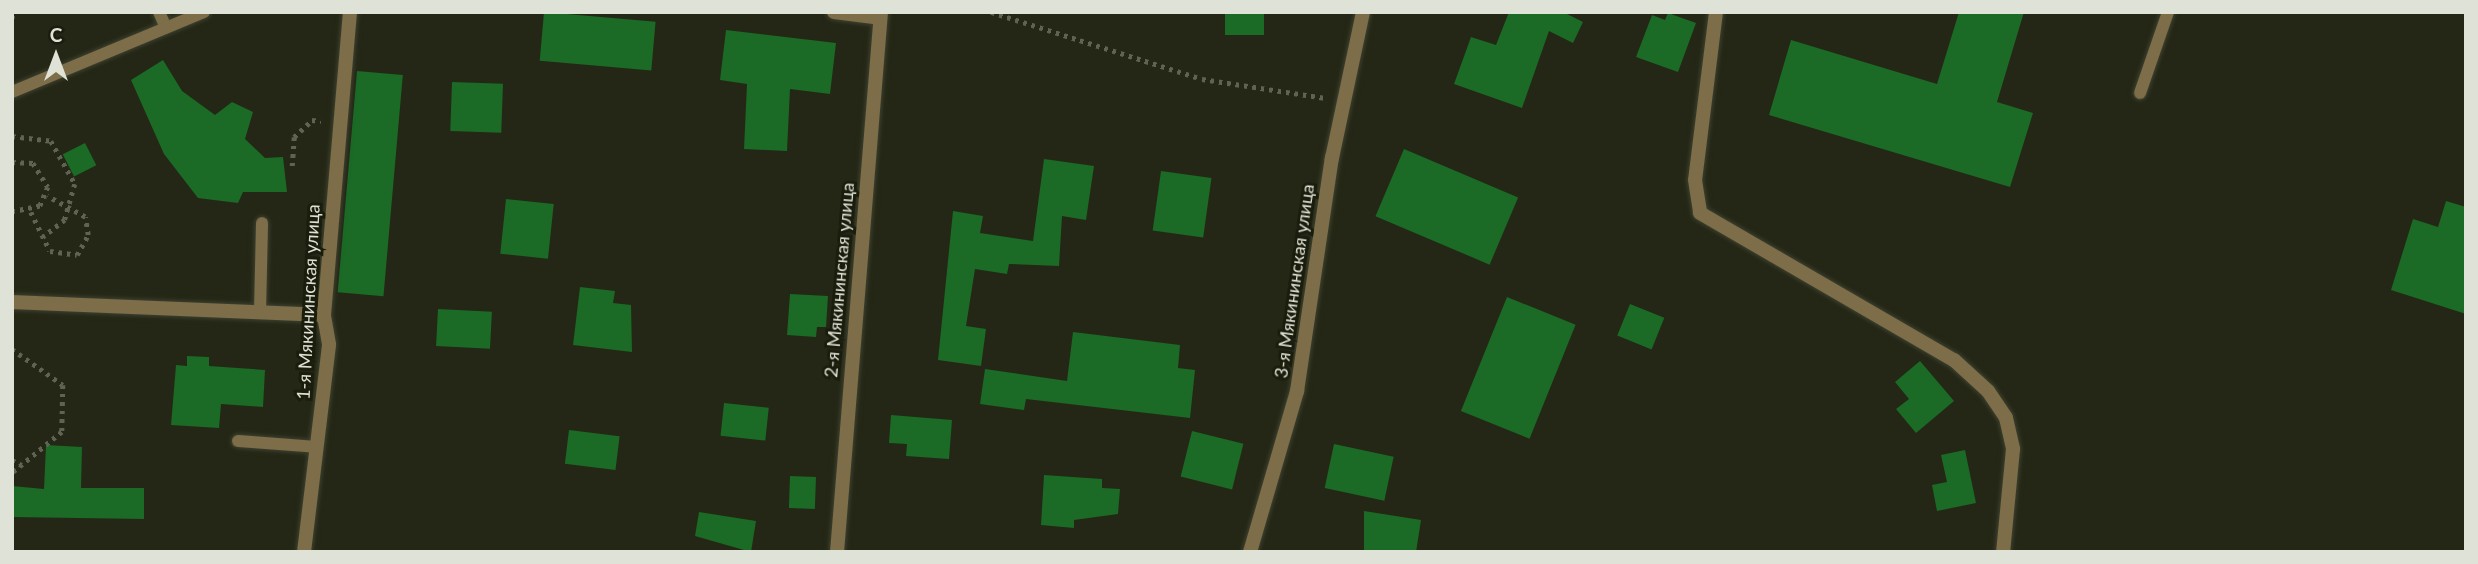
<!DOCTYPE html>
<meta charset="utf-8">
<style>
body{margin:0}
#map{position:relative;width:2478px;height:564px;overflow:hidden;background:#242715;font-family:Lato,sans-serif}
div>[style]{position:absolute}
[style*='--x']{left:calc(var(--x)*1px);top:calc(var(--y)*1px);width:calc(var(--w)*1px);rotate:calc(var(--a)*1deg)}
.building>*{inset:0;background:#1b6a26;transform-origin:0 0}
.path>*{height:4.5px;margin-top:-2.25px;transform-origin:0;background:repeating-linear-gradient(90deg,#606352 0 3.5px,transparent 0 8.5px)}
.roads{filter:drop-shadow(0 0 2px #3e4130) drop-shadow(0 0 2px #3e4130)}
.service>*{height:12px;margin:-6px;padding:0 6px;transform-origin:6px;border-radius:6px;background:#7d6d48}
.minor>*{height:14px;margin:-7px;padding:0 7px;transform-origin:7px;border-radius:7px;background:#7d6d48}
.tertiary>*{height:14px;margin:-7px;padding:0 7px;transform-origin:7px;border-radius:7px;background:#7d6d48}
span{translate:-50% -50%;white-space:nowrap;text-align:center;line-height:1.15;-webkit-text-stroke:6px #1b1d0c;paint-order:stroke}
.street-label{font-size:18px;color:#dfe2d6}
.frame{position:absolute;inset:0;border:14px solid #dfe2d6;pointer-events:none}
.north{position:absolute;left:21px;top:21px;width:70px;height:70px;-webkit-text-stroke:5px #1b1d0c;paint-order:stroke;rotate:0deg;font-size:19px;font-weight:700;line-height:28px;text-align:center;color:#dfe2d6}
.north::after{content:'';display:block;margin:auto;width:24px;height:32px;background:#dfe2d6;clip-path:polygon(50% 0,100% 100%,50% 72%,0 100%)}
</style>
<div id="map">
<div class="building">
<div style="left:544px;top:12px;width:112px;height:49px;rotate:5deg"></div>
<div style="left:1225px;top:12px;width:39px;height:23px"></div>
<div style="clip-path:polygon(1509px 12px,1563px 12px,1583px 22px,1573px 43px,1549px 31px,1522px 108px,1454px 84px,1471px 37px,1496px 45px)"></div>
<div style="clip-path:polygon(1959px 12px,2024px 12px,1997px 102px,2033px 113px,2010px 187px,1769px 115px,1791px 40px,1937px 84px)"></div>
<div style="clip-path:polygon(1668px 13px,1696px 23px,1678px 72px,1636px 57px,1652px 15px,1665px 20px)"></div>
<div style="clip-path:polygon(726px 30px,836px 43px,830px 94px,790px 89px,787px 151px,744px 149px,747px 84px,720px 80px)"></div>
<div style="clip-path:polygon(163px 60px,182px 91px,215px 115px,232px 102px,253px 112px,245px 139px,265px 158px,283px 157px,287px 192px,243px 192px,238px 203px,198px 198px,164px 154px,131px 80px)"></div>
<div style="left:357px;top:71px;width:46px;height:222px;rotate:5deg"></div>
<div style="left:452px;top:82px;width:51px;height:49px;rotate:2deg"></div>
<div style="left:85px;top:143px;width:25px;height:25px;rotate:63deg"></div>
<div style="left:1404px;top:149px;width:124px;height:73px;rotate:23deg"></div>
<div style="clip-path:polygon(1044px 159px,1094px 166px,1086px 220px,1062px 216px,1059px 266px,1009px 264px,1007px 274px,975px 269px,966px 326px,986px 329px,981px 366px,938px 360px,953px 211px,983px 216px,980px 233px,1033px 241px)"></div>
<div style="left:1161px;top:171px;width:51px;height:60px;rotate:8deg"></div>
<div style="left:506px;top:199px;width:48px;height:55px;rotate:6deg"></div>
<div style="clip-path:polygon(2446px 201px,2466px 207px,2466px 314px,2391px 290px,2413px 219px,2438px 227px)"></div>
<div style="clip-path:polygon(580px 287px,615px 291px,613px 303px,631px 305px,632px 352px,573px 345px)"></div>
<div style="clip-path:polygon(790px 294px,828px 296px,826px 327px,817px 327px,816px 337px,787px 335px)"></div>
<div style="left:1507px;top:297px;width:74px;height:123px;rotate:22deg"></div>
<div style="left:1630px;top:304px;width:37px;height:34px;rotate:22deg"></div>
<div style="left:438px;top:309px;width:54px;height:37px;rotate:3deg"></div>
<div style="clip-path:polygon(1073px 332px,1180px 345px,1178px 368px,1195px 370px,1190px 418px,1026px 399px,1024px 410px,980px 404px,985px 369px,1067px 381px)"></div>
<div style="clip-path:polygon(187px 356px,209px 357px,209px 366px,265px 370px,263px 407px,221px 404px,219px 428px,171px 425px,176px 365px,187px 366px)"></div>
<div style="clip-path:polygon(1920px 361px,1954px 401px,1916px 433px,1896px 409px,1909px 399px,1895px 382px)"></div>
<div style="left:724px;top:403px;width:45px;height:33px;rotate:6deg"></div>
<div style="clip-path:polygon(891px 415px,952px 420px,949px 459px,906px 456px,907px 444px,889px 443px)"></div>
<div style="left:569px;top:430px;width:51px;height:34px;rotate:7deg"></div>
<div style="left:1192px;top:431px;width:53px;height:47px;rotate:14deg"></div>
<div style="left:1334px;top:444px;width:61px;height:45px;rotate:12deg"></div>
<div style="clip-path:polygon(46px 445px,82px 447px,81px 488px,144px 488px,144px 519px,12px 517px,12px 486px,44px 489px)"></div>
<div style="clip-path:polygon(1965px 450px,1976px 503px,1937px 511px,1932px 485px,1947px 482px,1941px 455px)"></div>
<div style="clip-path:polygon(1044px 475px,1102px 479px,1102px 488px,1120px 489px,1118px 514px,1074px 520px,1074px 528px,1041px 525px)"></div>
<div style="left:790px;top:476px;width:26px;height:32px;rotate:2deg"></div>
<div style="clip-path:polygon(1364px 511px,1421px 520px,1416px 552px,1364px 552px)"></div>
<div style="clip-path:polygon(699px 512px,756px 521px,751px 552px,695px 536px)"></div>
</div>
<div class="path">
<div style="--x:991;--y:12;--w:221;--a:17.6"></div>
<div style="--x:1202;--y:79;--w:125;--a:8.7"></div>
<div style="--x:12;--y:19;--w:7;--a:-90"></div>
<div style="--x:12;--y:136;--w:39;--a:7"></div>
<div style="--x:51;--y:141;--w:49;--a:60.8"></div>
<div style="--x:75;--y:184;--w:37;--a:106"></div>
<div style="--x:65;--y:220;--w:28;--a:142"></div>
<div style="--x:12;--y:162;--w:21;--a:3"></div>
<div style="--x:33;--y:163;--w:28;--a:58"></div>
<div style="--x:48;--y:187;--w:21;--a:113"></div>
<div style="--x:40;--y:206;--w:29;--a:168"></div>
<div style="--x:292;--y:166;--w:29;--a:-86"></div>
<div style="--x:294;--y:137;--w:25;--a:-43"></div>
<div style="--x:312;--y:120;--w:9;--a:6"></div>
<div style="--x:31;--y:212;--w:43;--a:64"></div>
<div style="--x:50;--y:251;--w:27;--a:8"></div>
<div style="--x:77;--y:255;--w:23;--a:-61"></div>
<div style="--x:88;--y:235;--w:18;--a:-99"></div>
<div style="--x:85;--y:217;--w:43;--a:-151.1"></div>
<div style="--x:12;--y:349;--w:62;--a:35.2"></div>
<div style="--x:63;--y:385;--w:47;--a:91.2"></div>
<div style="--x:62;--y:432;--w:65;--a:140.6"></div>
<div style="--x:12;--y:460;--w:11;--a:27"></div>
</div>
<div class="roads">
<div class="service">
<div style="--x:159;--y:12;--w:17;--a:66"></div>
<div style="--x:12;--y:92;--w:208;--a:-22.6"></div>
<div style="--x:2140;--y:93;--w:86;--a:-70.9"></div>
<div style="--x:260;--y:312;--w:89;--a:-88.7"></div>
<div style="--x:238;--y:441;--w:79;--a:4.3"></div>
</div>
<div class="minor">
<div style="--x:834;--y:12;--w:46;--a:7.4"></div>
<div style="--x:1716;--y:12;--w:169;--a:97.1"></div>
<div style="--x:1695;--y:180;--w:33;--a:81"></div>
<div style="--x:1700;--y:213;--w:293;--a:30.1"></div>
<div style="--x:1954;--y:360;--w:46;--a:42.4"></div>
<div style="--x:1988;--y:391;--w:32;--a:56"></div>
<div style="--x:2006;--y:418;--w:32;--a:77"></div>
<div style="--x:2013;--y:449;--w:103;--a:95.5"></div>
<div style="--x:12;--y:302;--w:312;--a:2.4"></div>
<div style="--x:304;--y:552;--w:209;--a:-83.1"></div>
<div style="--x:329;--y:344;--w:29;--a:-100"></div>
<div style="--x:324;--y:315;--w:304;--a:-85.1"></div>
<div style="--x:1250;--y:552;--w:168;--a:-73.7"></div>
<div style="--x:1297;--y:391;--w:236;--a:-81.5"></div>
<div style="--x:1332;--y:158;--w:149;--a:-78"></div>
</div>
<div class="tertiary">
<div style="--x:837;--y:552;--w:542;--a:-85.34"></div>
</div>
</div>
<div class="street-label">
<span style="left:839px;top:280px;rotate:-85deg">2-я Мякининская улица</span>
<span style="left:1294px;top:281px;rotate:-82deg">3-я Мякининская улица</span>
<span style="left:308px;top:302px;rotate:-87deg">1-я Мякининская улица</span>
</div>
<div class="frame"></div>
<div class="north">С</div>
</div>
